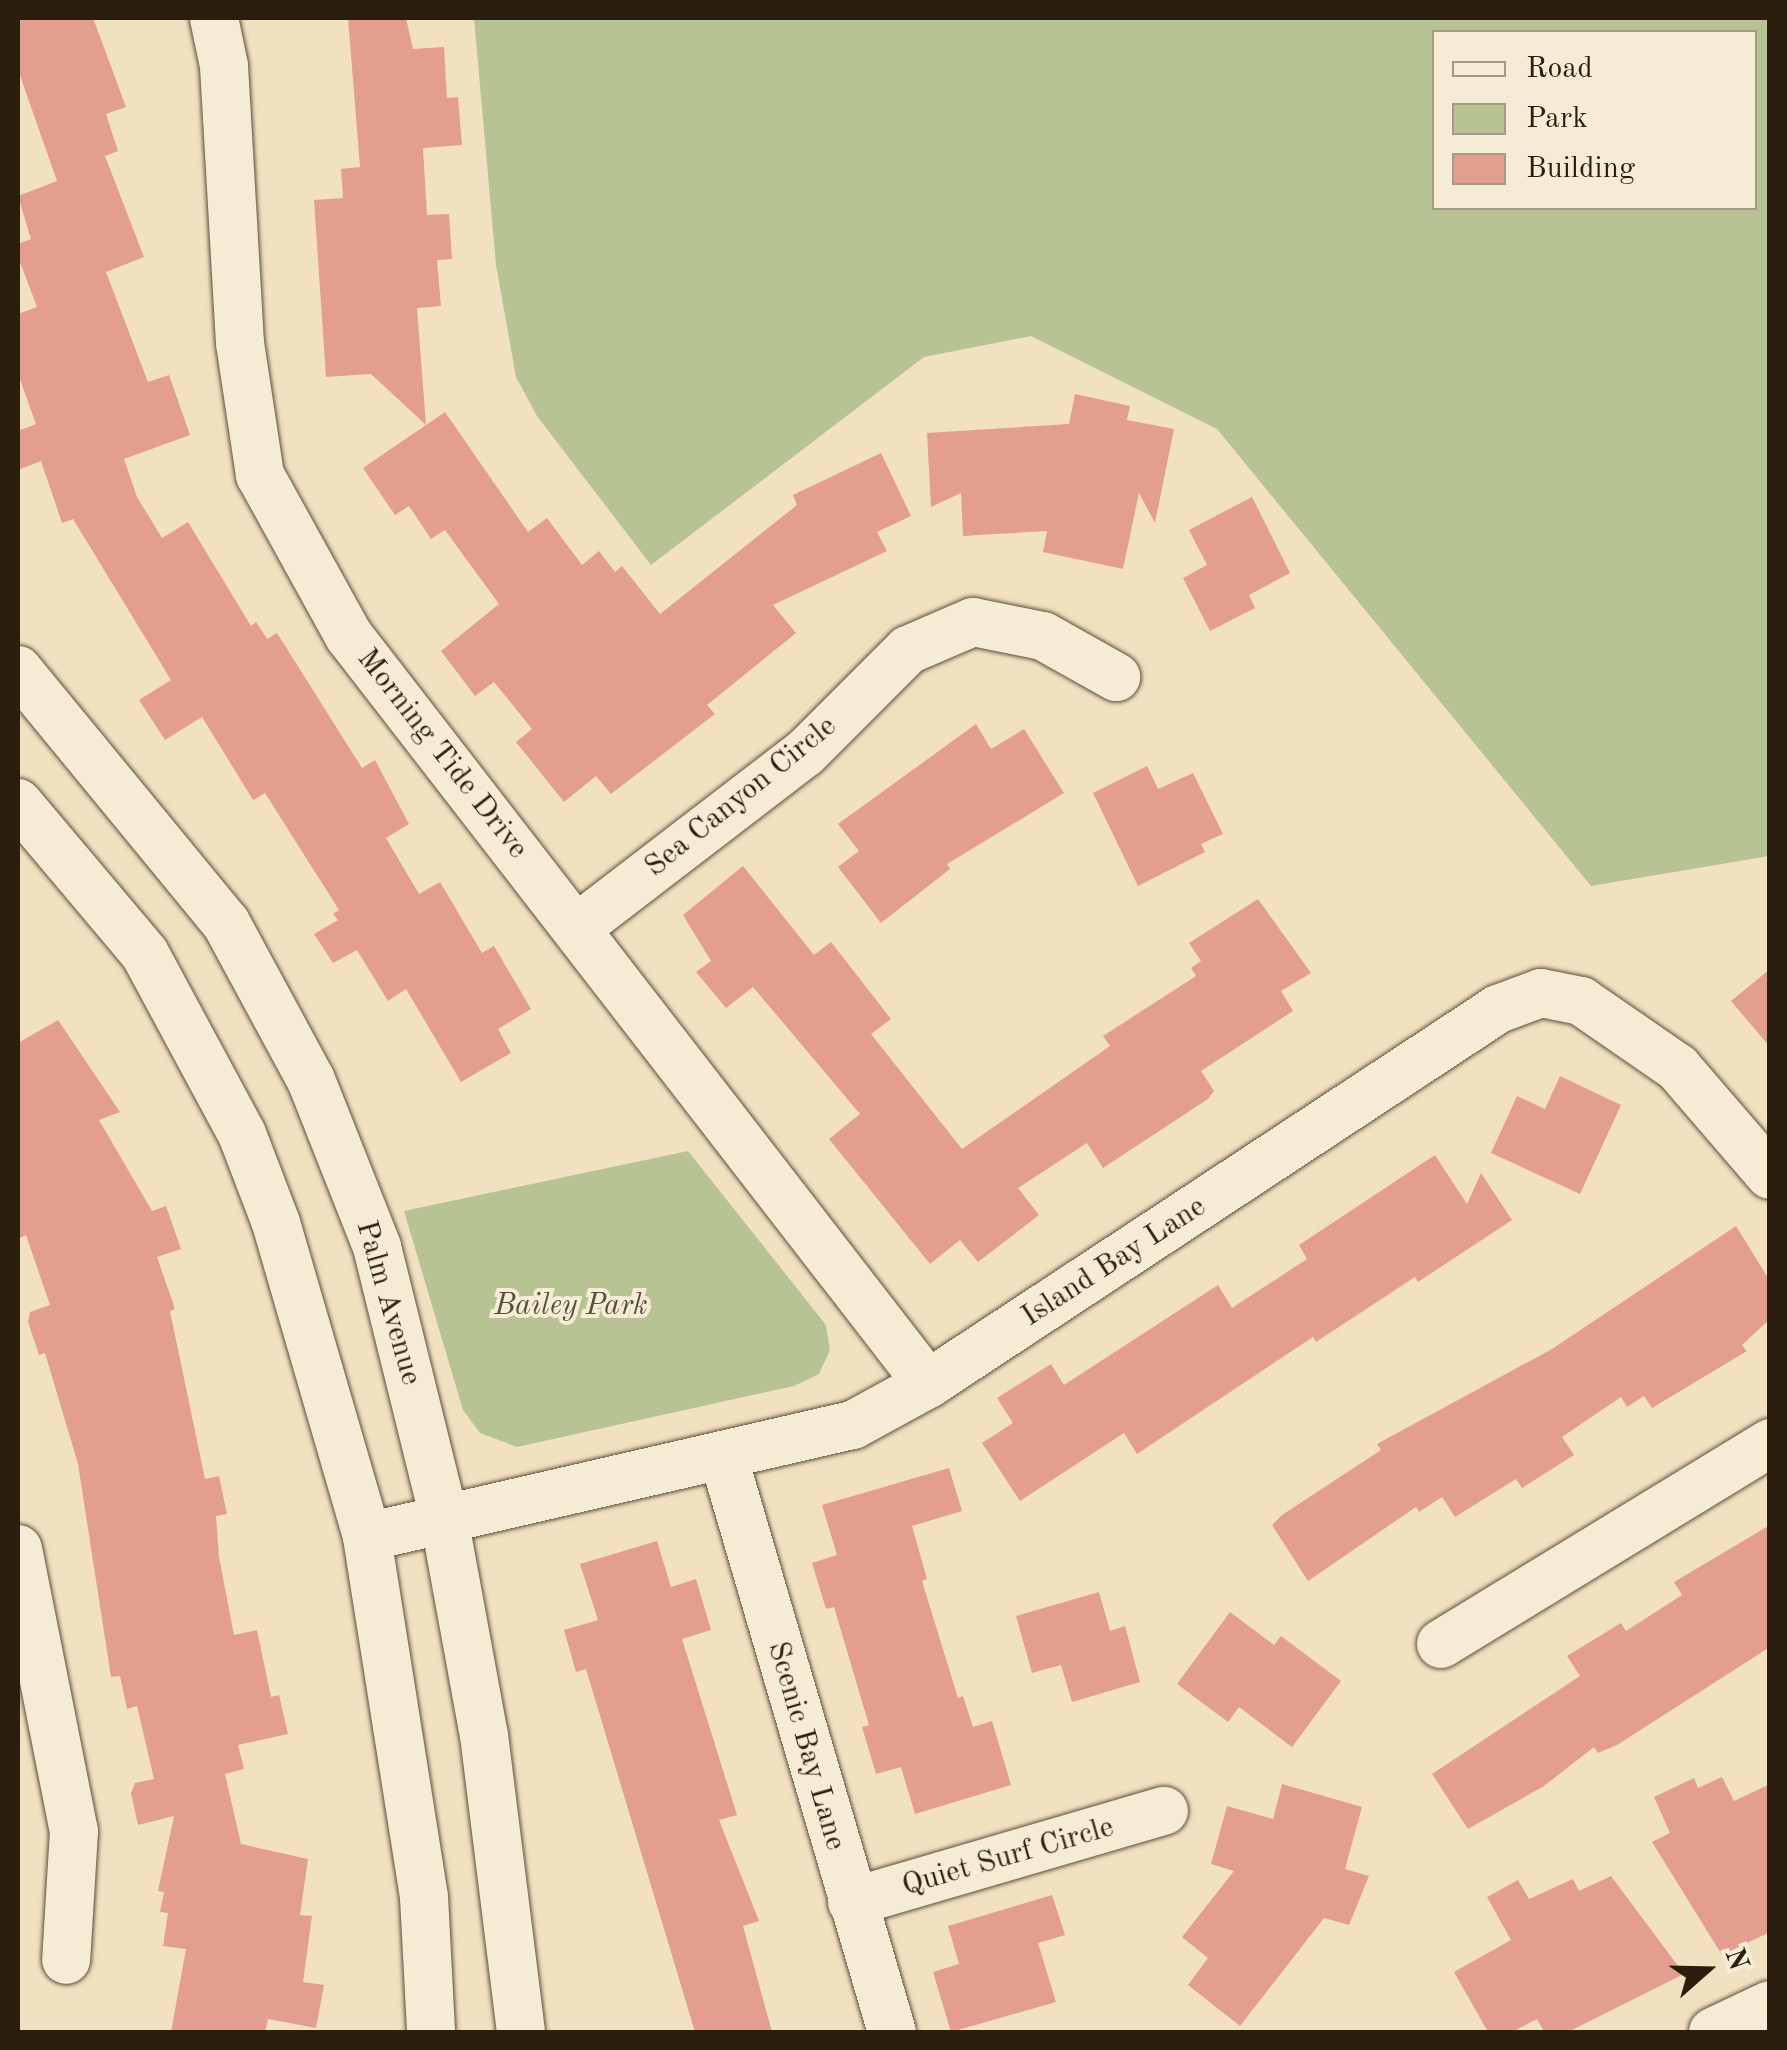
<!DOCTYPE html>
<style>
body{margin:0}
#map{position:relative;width:1787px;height:2050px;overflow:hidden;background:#f1e1c0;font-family:"Old Standard TT",serif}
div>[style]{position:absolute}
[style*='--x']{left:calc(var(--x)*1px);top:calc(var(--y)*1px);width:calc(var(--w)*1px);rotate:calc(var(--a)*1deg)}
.green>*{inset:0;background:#b8c394}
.building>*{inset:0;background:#e49e90}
.roads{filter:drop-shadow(0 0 2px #5d4f3b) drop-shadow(0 0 2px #5d4f3b)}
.minor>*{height:48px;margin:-24px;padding:0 24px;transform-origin:24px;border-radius:24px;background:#f6ecd6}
span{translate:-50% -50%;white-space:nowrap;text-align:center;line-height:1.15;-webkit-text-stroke:8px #f6ecd6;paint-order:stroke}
.street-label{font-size:30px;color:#2c1e0f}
.park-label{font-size:30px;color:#565037;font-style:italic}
.frame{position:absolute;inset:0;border:20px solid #2c1e0f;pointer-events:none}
.legend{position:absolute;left:1432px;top:30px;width:325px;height:180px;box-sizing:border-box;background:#f6ecd6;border:2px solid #a59a86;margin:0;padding:12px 18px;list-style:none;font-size:30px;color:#2c1e0f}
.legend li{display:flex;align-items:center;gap:20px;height:50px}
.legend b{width:50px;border:2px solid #a59a86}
.north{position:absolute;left:1657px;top:1920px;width:100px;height:100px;-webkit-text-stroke:8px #f6ecd6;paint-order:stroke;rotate:70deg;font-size:28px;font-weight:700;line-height:40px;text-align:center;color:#2c1e0f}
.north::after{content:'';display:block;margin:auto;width:35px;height:45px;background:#2c1e0f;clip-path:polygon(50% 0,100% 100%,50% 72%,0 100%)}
</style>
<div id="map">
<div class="green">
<div style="clip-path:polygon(evenodd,474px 18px,1769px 18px,1769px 856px,1591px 886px,1217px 429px,1031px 336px,924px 357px,651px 565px,537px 416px,516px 377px,496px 265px,474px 18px,1434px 32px,1754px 32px,1754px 208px,1434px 208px,1434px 32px)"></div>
<div style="clip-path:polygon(688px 1151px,826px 1325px,830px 1350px,819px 1374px,794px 1386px,517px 1447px,480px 1433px,463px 1410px,404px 1211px)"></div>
</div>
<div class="building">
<div style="clip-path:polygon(18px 18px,93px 18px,126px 107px,106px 114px,118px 151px,105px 156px,144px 257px,106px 272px,148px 382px,169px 375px,190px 435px,124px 459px,137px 497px,162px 538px,188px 522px,251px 626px,256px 622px,267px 639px,277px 633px,362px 768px,375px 760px,409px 824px,386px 838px,419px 894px,440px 882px,482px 953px,494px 946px,531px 1009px,498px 1029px,511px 1053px,461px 1082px,406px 989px,388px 1001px,357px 950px,333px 963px,314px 934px,338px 920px,333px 914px,339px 910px,265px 793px,253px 800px,202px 717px,165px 740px,139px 700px,171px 680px,73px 519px,62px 523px,41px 461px,18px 470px,18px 431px,36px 424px,18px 374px,18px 314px,37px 307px,18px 257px,18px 244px,31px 239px,18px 196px,57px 181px,18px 70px)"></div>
<div style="clip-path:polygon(348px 18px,406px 18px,413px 49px,444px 47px,447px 98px,458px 97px,462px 145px,423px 148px,427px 215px,449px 214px,452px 259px,437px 260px,441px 306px,417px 308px,426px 425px,445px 412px,528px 532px,547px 518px,582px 565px,599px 551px,615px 572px,622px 566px,660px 614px,797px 505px,793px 495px,881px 453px,911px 516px,877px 532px,887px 551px,773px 605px,796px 633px,707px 705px,715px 714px,611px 794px,596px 776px,564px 802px,516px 742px,532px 729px,494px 682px,475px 696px,441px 651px,499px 604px,445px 530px,431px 539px,409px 506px,395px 515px,363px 468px,426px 425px,371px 374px,326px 377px,314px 200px,343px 198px,341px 169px,360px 167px)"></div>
<div style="clip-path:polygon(1075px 394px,1130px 406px,1127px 420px,1174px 429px,1155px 523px,1139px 493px,1123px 569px,1043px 552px,1047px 531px,963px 536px,961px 493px,931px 507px,927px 433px,1069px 424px)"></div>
<div style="clip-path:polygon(1252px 497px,1290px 573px,1249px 595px,1255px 608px,1210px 631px,1183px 578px,1207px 565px,1189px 530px)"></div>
<div style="clip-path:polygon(976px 724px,991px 749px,1024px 729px,1064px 793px,947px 864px,950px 869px,881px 923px,838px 867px,859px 851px,838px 824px)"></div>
<div style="clip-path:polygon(1147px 766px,1158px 789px,1193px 773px,1223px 834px,1201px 844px,1205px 852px,1138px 886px,1093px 793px)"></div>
<div style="clip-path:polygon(743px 866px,814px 955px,831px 942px,891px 1019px,871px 1034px,962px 1149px,1110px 1046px,1103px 1036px,1196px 976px,1191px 968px,1201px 961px,1189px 943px,1258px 899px,1311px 973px,1281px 991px,1293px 1011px,1201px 1071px,1214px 1091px,1208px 1099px,1103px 1168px,1087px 1143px,1018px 1188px,1039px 1215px,978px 1262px,960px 1240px,930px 1264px,829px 1139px,860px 1114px,753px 987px,726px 1008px,696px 972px,711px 961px,683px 915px)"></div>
<div style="clip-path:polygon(1770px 969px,1770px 1047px,1731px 1001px)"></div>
<div style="clip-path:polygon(58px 1020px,120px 1112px,99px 1120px,152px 1211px,166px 1206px,181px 1249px,157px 1257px,175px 1309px,170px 1311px,205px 1479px,219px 1476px,227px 1514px,216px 1516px,219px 1557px,234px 1635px,257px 1630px,271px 1697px,279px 1695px,288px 1734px,238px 1745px,244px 1769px,225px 1774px,241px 1844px,308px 1859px,300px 1915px,312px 1916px,303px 1982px,324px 1985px,316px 2028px,268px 2019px,265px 2032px,171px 2032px,186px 1949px,163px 1946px,168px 1913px,160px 1912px,164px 1892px,158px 1891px,174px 1816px,138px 1825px,131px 1793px,135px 1783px,154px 1779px,137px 1706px,127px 1709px,120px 1676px,111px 1677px,78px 1464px,45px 1353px,39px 1355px,28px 1322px,30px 1312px,50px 1305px,26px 1235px,18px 1239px,18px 1043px)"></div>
<div style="clip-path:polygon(1560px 1076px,1621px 1105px,1580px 1194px,1491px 1153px,1517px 1096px,1545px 1109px)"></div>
<div style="clip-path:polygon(1435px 1155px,1467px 1204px,1481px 1173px,1512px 1220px,1418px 1282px,1415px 1277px,1316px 1342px,1313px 1337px,1137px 1454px,1124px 1433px,1020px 1501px,982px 1443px,1013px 1423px,997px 1398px,1051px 1364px,1064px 1385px,1218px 1285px,1232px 1308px,1307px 1259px,1299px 1245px)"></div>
<div style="clip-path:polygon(1736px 1226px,1770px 1281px,1770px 1319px,1742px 1345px,1747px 1351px,1652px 1408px,1644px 1396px,1627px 1407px,1621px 1397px,1562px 1437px,1574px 1455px,1522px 1488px,1516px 1479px,1455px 1517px,1442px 1497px,1419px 1512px,1416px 1507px,1308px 1581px,1272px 1525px,1282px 1515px,1381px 1450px,1377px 1444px,1552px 1349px)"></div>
<div style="clip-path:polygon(949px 1468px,962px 1511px,912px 1526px,927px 1579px,922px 1581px,958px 1698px,963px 1696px,973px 1727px,992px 1721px,1011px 1785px,915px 1814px,901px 1767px,876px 1774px,862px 1727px,869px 1725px,834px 1607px,826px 1609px,812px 1563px,837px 1555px,822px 1505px)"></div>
<div style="clip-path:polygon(1770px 1525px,1770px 1647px,1617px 1745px,1598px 1753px,1594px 1747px,1544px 1786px,1468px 1829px,1432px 1774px,1580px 1676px,1567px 1656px,1621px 1623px,1626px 1631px,1682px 1595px,1674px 1582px)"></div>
<div style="clip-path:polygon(657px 1541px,671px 1587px,696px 1579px,711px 1630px,682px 1639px,737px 1815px,719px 1820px,759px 1921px,743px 1926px,772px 2032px,695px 2032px,586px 1669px,576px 1672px,564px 1630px,598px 1620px,580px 1564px)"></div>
<div style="clip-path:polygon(1099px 1592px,1110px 1631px,1125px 1626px,1140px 1682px,1072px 1702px,1061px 1665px,1032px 1673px,1016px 1616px)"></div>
<div style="clip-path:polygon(1230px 1612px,1274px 1645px,1281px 1636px,1341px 1681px,1292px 1747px,1239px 1707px,1228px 1722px,1177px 1684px)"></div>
<div style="clip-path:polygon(1722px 1777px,1734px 1801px,1770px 1784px,1770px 1932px,1722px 1955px,1652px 1842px,1670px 1833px,1654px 1797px,1694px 1778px,1698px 1788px)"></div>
<div style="clip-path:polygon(1282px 1784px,1362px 1807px,1345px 1869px,1369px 1876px,1349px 1925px,1324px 1918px,1240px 2026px,1188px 1985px,1208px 1958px,1182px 1937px,1234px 1871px,1211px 1864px,1227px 1806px,1273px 1819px)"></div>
<div style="clip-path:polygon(1611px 1876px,1684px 1974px,1568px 2032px,1544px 2032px,1537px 2019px,1512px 2032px,1488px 2032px,1454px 1972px,1511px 1940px,1487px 1897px,1518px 1880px,1529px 1899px,1573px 1879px,1579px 1891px)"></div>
<div style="clip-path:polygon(1052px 1895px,1065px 1935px,1038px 1943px,1056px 2002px,951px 2032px,933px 1972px,959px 1964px,948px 1926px)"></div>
</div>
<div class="roads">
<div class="minor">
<div style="--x:214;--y:18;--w:49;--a:78.2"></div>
<div style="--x:224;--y:66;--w:277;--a:86.7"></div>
<div style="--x:240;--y:343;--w:134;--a:81.4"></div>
<div style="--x:260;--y:475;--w:184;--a:61.1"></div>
<div style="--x:349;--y:636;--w:946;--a:52.26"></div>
<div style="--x:18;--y:670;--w:328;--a:50.6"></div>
<div style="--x:226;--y:923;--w:179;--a:61.6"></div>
<div style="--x:311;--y:1080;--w:180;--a:68.4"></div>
<div style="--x:377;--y:1247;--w:279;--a:76.1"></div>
<div style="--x:444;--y:1518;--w:221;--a:79.6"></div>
<div style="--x:484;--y:1735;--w:299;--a:82.9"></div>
<div style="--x:18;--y:803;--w:197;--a:49.9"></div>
<div style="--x:145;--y:954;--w:204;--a:61.7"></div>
<div style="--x:242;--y:1134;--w:95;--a:69.1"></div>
<div style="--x:276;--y:1223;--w:327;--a:73.8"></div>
<div style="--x:367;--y:1537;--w:364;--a:81"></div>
<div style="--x:424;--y:1897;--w:135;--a:87"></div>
<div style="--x:578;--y:927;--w:286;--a:-37.5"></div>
<div style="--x:805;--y:753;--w:146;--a:-45"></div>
<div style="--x:908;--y:650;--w:71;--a:-23.3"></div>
<div style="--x:973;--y:622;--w:71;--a:11.3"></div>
<div style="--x:1043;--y:636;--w:84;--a:29.3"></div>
<div style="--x:724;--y:1459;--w:597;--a:73.66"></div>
<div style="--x:367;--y:1537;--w:499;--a:-13"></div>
<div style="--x:853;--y:1425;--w:85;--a:-28.7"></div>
<div style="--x:928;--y:1384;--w:682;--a:-33.34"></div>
<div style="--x:1498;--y:1009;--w:46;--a:-20.4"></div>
<div style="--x:1541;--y:993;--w:41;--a:11.3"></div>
<div style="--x:1581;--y:1001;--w:118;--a:34.6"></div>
<div style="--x:1678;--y:1068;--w:141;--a:49.3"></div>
<div style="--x:18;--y:1549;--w:288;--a:78.8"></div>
<div style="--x:74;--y:1831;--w:129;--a:93.5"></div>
<div style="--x:1441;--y:1644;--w:386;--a:-31.4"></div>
<div style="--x:852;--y:1902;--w:325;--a:-16.3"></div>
<div style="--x:1713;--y:2032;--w:63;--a:-25.3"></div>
</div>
</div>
<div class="street-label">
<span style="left:442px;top:754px;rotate:52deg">Morning Tide Drive</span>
<span style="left:741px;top:797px;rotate:-39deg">Sea Canyon Circle</span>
<span style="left:1114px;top:1262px;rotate:-33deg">Island Bay Lane</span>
<span style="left:388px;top:1303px;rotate:74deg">Palm Avenue</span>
<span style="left:806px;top:1746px;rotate:74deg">Scenic Bay Lane</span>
<span style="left:1008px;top:1857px;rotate:-16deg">Quiet Surf Circle</span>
</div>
<div class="park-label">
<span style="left:571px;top:1306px">Bailey Park</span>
</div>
<div class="frame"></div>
<ul class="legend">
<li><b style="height:12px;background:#f6ecd6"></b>Road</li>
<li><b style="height:28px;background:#b8c394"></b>Park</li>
<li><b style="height:28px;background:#e49e90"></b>Building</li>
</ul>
<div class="north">N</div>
</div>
